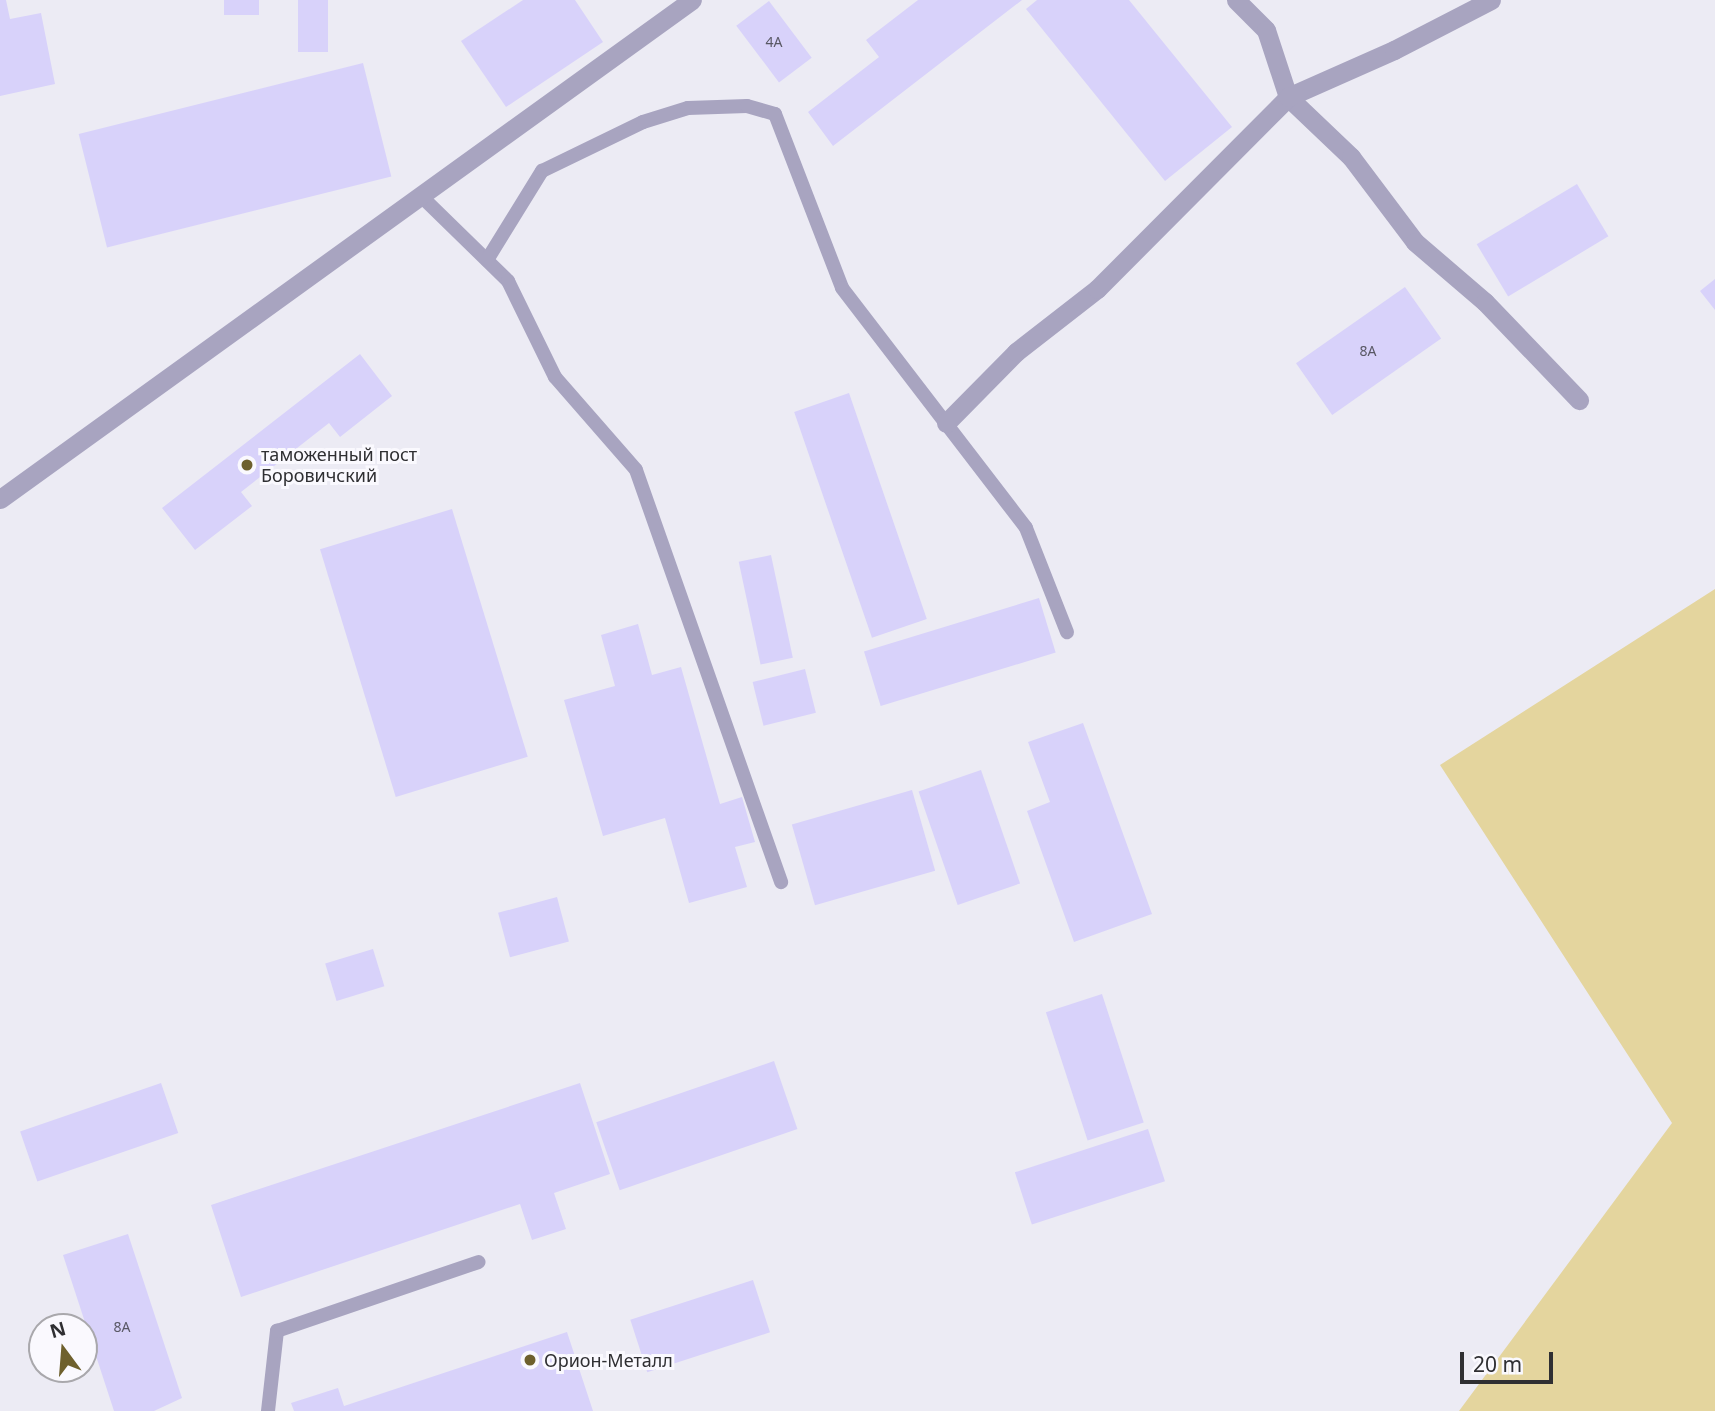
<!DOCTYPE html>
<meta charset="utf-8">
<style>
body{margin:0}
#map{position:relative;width:1715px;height:1411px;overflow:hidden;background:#ecebf4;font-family:"Noto Sans",sans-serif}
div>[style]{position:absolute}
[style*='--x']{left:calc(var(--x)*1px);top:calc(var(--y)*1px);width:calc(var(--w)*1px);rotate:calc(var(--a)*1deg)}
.green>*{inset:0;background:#e4d59e}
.building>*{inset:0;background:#d8d2fa;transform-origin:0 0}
.service>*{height:14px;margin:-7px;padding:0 7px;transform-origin:7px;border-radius:7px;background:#a8a4c0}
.minor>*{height:19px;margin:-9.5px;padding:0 9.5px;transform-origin:9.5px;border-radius:9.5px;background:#a8a4c0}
.dots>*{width:19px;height:19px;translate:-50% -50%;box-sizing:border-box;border:4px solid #faf9fe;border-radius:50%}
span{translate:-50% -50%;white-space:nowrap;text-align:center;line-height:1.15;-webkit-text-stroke:6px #faf9fe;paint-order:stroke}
.number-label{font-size:14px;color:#595864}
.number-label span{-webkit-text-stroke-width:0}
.poi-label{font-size:18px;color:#2f2f32}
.left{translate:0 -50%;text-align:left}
.north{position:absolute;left:28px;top:1313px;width:70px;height:70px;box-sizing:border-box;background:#faf9fe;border:2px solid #a9a8ac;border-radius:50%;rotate:344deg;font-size:19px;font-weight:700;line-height:28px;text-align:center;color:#2f2f32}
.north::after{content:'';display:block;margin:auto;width:24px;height:32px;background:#6e602d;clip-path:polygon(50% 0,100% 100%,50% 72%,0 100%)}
.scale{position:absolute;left:1460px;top:1352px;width:93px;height:32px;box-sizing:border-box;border:4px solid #2f2f32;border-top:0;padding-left:9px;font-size:21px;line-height:24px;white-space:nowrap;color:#2f2f32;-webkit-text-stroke:5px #faf9fe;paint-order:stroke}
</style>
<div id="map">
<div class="green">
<div style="clip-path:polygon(1715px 589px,1715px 1411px,1459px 1411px,1672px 1123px,1440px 765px)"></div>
</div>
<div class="building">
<div style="clip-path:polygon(0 0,6px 0,10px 19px,41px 13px,55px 84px,0 96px)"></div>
<div style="left:224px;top:0;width:35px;height:15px"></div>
<div style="left:298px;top:0;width:30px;height:52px"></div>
<div style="clip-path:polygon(523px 0,575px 0,603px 42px,506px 107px,461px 41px)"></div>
<div style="clip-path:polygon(918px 0,1022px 0,833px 146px,808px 112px,879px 57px,866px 40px)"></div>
<div style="clip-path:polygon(1037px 0,1129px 0,1232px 127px,1165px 181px,1026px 9px)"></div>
<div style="left:769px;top:1px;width:71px;height:41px;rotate:53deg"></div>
<div style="left:363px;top:63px;width:117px;height:293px;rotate:76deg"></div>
<div style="left:1577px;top:184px;width:61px;height:117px;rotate:59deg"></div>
<div style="clip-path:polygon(1715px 279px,1715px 310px,1700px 291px)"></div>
<div style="left:1405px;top:287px;width:63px;height:133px;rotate:55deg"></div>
<div style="clip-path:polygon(360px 354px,392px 396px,340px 437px,329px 423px,241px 492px,252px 506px,195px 550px,162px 508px)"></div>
<div style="left:849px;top:393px;width:239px;height:58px;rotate:71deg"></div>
<div style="left:452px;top:509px;width:259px;height:138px;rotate:73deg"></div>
<div style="left:771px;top:555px;width:105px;height:33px;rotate:78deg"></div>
<div style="left:1039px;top:598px;width:57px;height:183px;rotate:73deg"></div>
<div style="clip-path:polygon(638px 624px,652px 675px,681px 667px,720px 804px,742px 797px,755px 842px,735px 847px,747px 887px,689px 903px,665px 818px,603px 836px,564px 700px,615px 686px,601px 635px)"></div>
<div style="left:805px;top:669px;width:45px;height:54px;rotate:76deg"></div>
<div style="clip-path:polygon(1083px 723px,1152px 914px,1074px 942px,1027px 811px,1050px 802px,1028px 742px)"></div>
<div style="left:981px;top:770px;width:120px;height:66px;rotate:71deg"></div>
<div style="left:912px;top:790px;width:84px;height:125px;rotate:74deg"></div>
<div style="left:557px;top:897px;width:46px;height:61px;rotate:75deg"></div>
<div style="left:373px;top:949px;width:39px;height:50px;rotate:73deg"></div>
<div style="left:1102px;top:994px;width:135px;height:59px;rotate:72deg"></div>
<div style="left:774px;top:1061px;width:72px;height:188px;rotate:71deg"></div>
<div style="left:161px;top:1083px;width:53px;height:149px;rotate:71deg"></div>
<div style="clip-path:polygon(580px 1083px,610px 1174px,554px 1193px,566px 1229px,532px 1240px,520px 1204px,241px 1297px,211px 1205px)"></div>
<div style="left:1148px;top:1129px;width:55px;height:140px;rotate:72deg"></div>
<div style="clip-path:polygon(128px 1234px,182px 1398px,154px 1411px,114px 1411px,63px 1255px)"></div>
<div style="left:753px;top:1280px;width:55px;height:129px;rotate:72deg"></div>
<div style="clip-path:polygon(567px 1332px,593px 1411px,294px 1411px,291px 1403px,338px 1388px,344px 1406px)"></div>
</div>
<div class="service">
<div style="--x:421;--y:196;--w:122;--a:44.3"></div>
<div style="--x:508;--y:281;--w:107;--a:63.9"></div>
<div style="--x:555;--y:377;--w:123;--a:48.9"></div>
<div style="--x:636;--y:470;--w:437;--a:70.6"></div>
<div style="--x:487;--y:260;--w:105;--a:-58.3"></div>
<div style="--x:542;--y:171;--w:112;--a:-25.9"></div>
<div style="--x:643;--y:122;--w:47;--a:-17.3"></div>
<div style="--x:688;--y:108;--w:59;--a:-1.9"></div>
<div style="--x:747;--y:106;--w:29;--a:16"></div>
<div style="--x:775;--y:114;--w:186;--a:68.9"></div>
<div style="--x:842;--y:288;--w:302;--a:52.5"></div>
<div style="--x:1026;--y:528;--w:112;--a:68.5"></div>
<div style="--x:268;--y:1411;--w:81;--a:-83.6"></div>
<div style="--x:277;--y:1331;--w:213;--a:-18.9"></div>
</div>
<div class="minor">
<div style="--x:1236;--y:0;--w:42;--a:45"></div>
<div style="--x:1266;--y:30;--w:71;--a:71.8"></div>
<div style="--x:1288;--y:97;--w:87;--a:43.6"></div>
<div style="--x:1351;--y:157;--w:106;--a:53"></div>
<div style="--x:1415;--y:242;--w:92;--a:40.6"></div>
<div style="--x:1485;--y:302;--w:136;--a:46.2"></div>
<div style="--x:946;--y:423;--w:100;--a:-45.4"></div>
<div style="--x:1016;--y:352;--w:103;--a:-37.9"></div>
<div style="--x:1097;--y:289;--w:271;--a:-45.1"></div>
<div style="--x:1288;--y:97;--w:116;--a:-23.9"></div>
<div style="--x:1394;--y:50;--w:109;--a:-27.3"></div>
<div style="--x:0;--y:499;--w:853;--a:-35.8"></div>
</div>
<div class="dots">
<div style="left:247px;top:465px;background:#6e602d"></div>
<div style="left:530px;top:1360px;background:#6e602d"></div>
</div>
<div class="number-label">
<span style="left:774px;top:42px">4А</span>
<span style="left:1368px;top:351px">8А</span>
<span style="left:122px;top:1327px">8А</span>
</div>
<div class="poi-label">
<span class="left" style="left:261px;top:465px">таможенный пост<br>Боровичский</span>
<span class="left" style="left:544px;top:1360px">Орион-Металл</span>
</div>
<div class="north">N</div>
<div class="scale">20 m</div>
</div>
